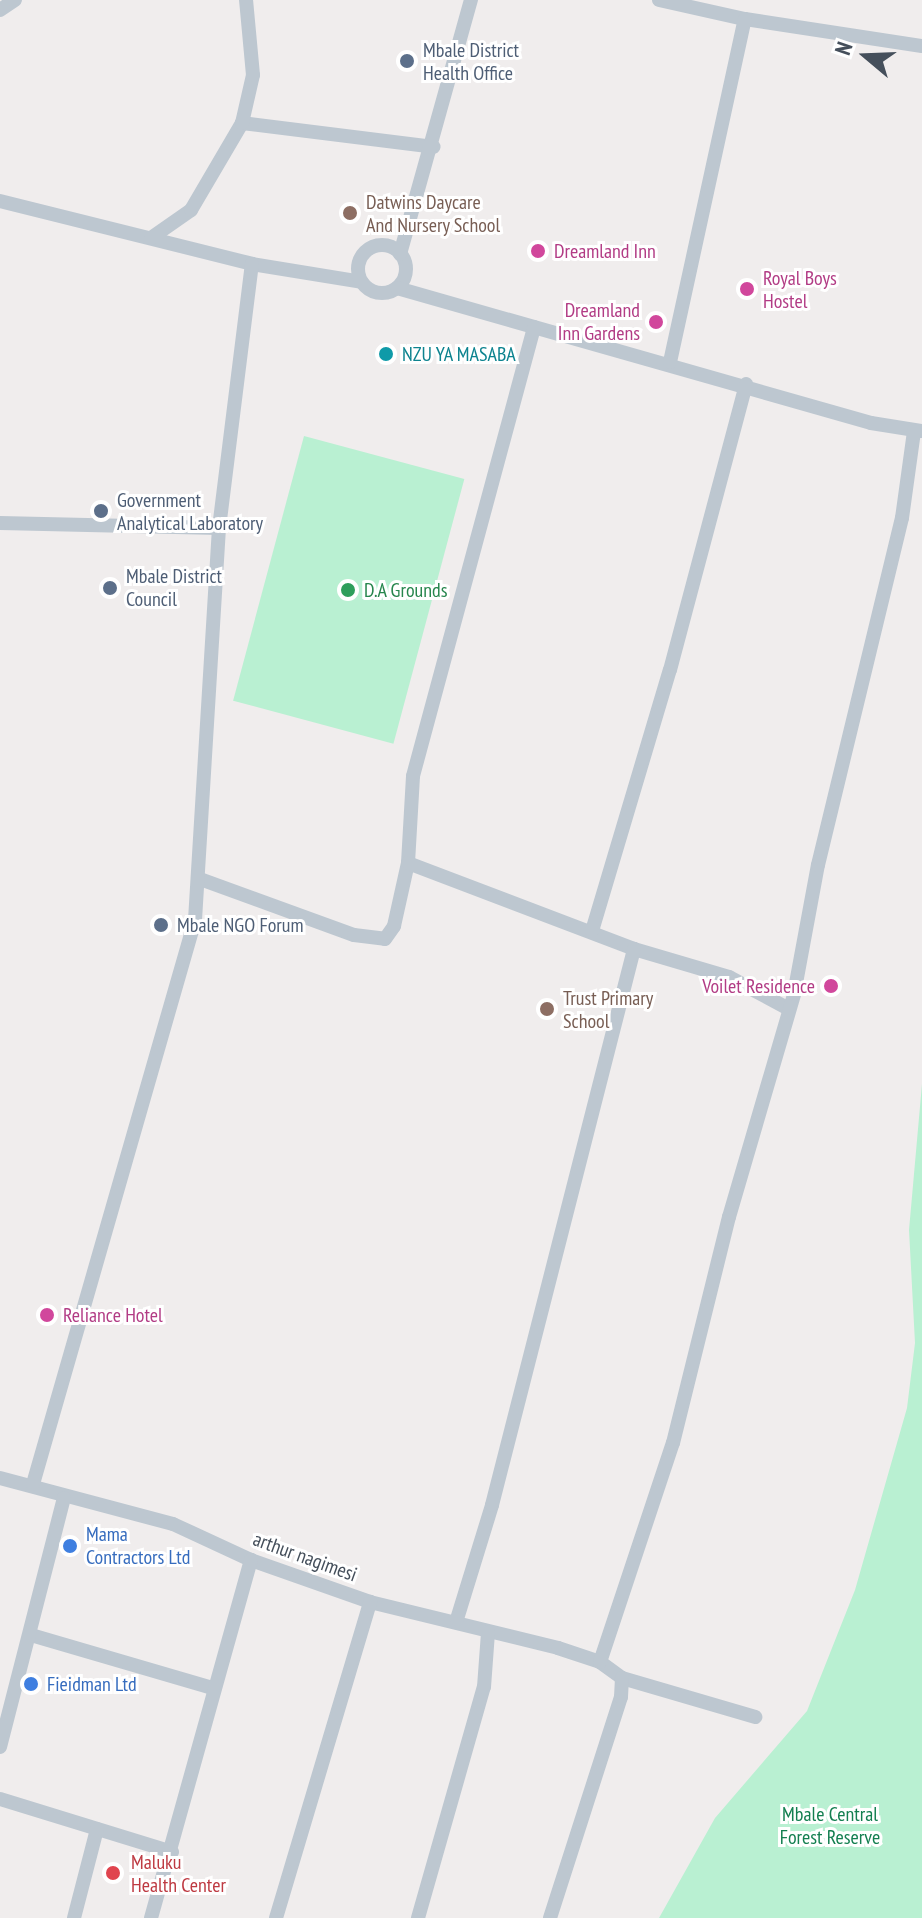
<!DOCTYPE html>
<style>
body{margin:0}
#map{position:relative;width:922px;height:1918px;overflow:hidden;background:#f0eded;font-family:"PT Sans Narrow",sans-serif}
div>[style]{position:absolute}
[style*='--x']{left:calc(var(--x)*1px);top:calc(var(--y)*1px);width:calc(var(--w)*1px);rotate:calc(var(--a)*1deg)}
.green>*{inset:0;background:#b9f0d2;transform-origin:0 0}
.minor>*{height:14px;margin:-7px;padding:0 7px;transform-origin:7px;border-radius:7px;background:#bdc7d0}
.minor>.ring{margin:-7px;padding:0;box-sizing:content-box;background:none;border:14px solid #bdc7d0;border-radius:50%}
.dots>*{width:22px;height:22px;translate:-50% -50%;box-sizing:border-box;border:4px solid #fff;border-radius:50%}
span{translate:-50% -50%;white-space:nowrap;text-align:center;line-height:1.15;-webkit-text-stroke:6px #fff;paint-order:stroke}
.service-label{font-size:20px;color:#4e5e75}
.left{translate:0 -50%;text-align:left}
.education-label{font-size:20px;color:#785e54}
.hotel-label{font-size:20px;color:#b23c85}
.right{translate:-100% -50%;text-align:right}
.culture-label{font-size:20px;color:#0d838f}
.leisure-label{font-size:20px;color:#27864d}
.shop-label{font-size:20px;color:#366cbe}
.street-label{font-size:20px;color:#454f5b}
.park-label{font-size:20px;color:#137f50}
.health-label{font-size:20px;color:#be3a42}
.north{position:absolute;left:826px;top:16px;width:80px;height:80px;-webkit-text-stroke:6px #fff;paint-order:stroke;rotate:289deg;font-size:22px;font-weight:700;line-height:32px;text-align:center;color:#454f5b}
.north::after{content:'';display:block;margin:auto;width:28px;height:36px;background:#454f5b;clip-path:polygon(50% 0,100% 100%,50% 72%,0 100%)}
</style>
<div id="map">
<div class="green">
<div style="left:304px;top:436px;width:166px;height:274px;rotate:15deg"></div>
<div style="clip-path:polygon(922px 1084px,922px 1918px,659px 1918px,715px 1818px,807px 1711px,855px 1590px,907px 1408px,915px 1343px,909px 1230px)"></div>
</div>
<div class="minor">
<div style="--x:659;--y:0;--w:88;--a:12.5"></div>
<div style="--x:745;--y:19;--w:179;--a:8.7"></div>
<div style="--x:0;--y:10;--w:18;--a:-34"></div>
<div style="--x:242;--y:123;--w:193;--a:7.1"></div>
<div style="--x:0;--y:201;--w:260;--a:14"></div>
<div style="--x:252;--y:264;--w:111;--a:9.3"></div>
<div style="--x:151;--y:238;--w:49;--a:-35"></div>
<div style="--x:191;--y:210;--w:101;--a:-59.6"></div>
<div style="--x:242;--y:123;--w:49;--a:-77.1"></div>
<div style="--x:253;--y:75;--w:75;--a:-95.3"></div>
<div class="ring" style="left:358px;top:245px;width:34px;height:34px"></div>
<div style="--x:400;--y:254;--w:264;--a:-74.4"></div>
<div style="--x:397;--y:288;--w:493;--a:15.9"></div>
<div style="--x:871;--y:423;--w:51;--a:9.1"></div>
<div style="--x:670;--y:362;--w:351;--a:-77.7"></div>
<div style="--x:0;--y:523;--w:219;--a:1.3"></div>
<div style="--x:408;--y:863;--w:87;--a:-86.7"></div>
<div style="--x:413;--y:776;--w:465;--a:-74.9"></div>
<div style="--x:200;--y:879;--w:164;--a:20"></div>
<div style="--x:354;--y:935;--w:31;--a:7"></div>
<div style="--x:385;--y:939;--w:16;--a:-55"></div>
<div style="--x:394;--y:926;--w:65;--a:-77.5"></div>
<div style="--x:408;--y:863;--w:242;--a:20.8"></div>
<div style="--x:634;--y:949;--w:99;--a:16.4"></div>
<div style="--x:729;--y:977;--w:68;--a:28.1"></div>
<div style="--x:592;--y:931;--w:272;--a:-73.4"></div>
<div style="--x:670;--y:670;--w:296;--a:-75.1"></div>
<div style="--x:0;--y:1478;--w:179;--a:14.9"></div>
<div style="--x:173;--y:1524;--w:86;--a:24.8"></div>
<div style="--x:251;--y:1560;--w:126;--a:19.4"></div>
<div style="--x:370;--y:1602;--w:194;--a:13.7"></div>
<div style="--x:558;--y:1648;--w:44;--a:18.4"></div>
<div style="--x:600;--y:1662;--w:27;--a:36"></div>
<div style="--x:622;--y:1678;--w:139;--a:16.3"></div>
<div style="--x:33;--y:1484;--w:587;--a:-73.97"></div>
<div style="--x:195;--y:920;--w:393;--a:-86.5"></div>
<div style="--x:219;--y:528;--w:266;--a:-82.9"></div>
<div style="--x:457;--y:1619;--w:119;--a:-72.9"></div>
<div style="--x:492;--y:1505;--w:574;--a:-75.67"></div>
<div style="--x:31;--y:1635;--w:189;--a:16.3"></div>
<div style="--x:600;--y:1662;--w:231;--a:-71.6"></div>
<div style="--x:673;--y:1443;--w:233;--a:-76.1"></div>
<div style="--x:729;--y:1217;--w:232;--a:-73.7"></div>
<div style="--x:794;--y:994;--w:131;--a:-79.5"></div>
<div style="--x:818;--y:865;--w:357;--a:-76.4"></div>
<div style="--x:902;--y:518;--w:88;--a:-82.1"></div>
<div style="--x:0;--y:1747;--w:257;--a:-75.6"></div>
<div style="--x:0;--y:1799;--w:180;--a:17.1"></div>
<div style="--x:74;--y:1918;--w:92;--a:-75.5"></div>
<div style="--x:151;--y:1918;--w:372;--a:-74.4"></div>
<div style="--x:276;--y:1918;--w:330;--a:-73.4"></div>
<div style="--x:418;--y:1918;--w:240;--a:-74.1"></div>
<div style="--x:484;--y:1687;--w:55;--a:-85.8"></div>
<div style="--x:550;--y:1918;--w:232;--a:-72.2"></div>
<div style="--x:621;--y:1697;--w:19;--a:-87"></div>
</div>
<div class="dots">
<div style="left:407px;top:61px;background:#5c6f8a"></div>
<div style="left:350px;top:213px;background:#8d6e63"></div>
<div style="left:538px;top:251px;background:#d1479c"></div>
<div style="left:747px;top:289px;background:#d1479c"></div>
<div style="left:656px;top:322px;background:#d1479c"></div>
<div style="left:386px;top:354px;background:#0f9aa8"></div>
<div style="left:101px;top:511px;background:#5c6f8a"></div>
<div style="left:110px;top:588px;background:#5c6f8a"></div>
<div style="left:348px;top:590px;background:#2e9e5b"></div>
<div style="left:161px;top:925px;background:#5c6f8a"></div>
<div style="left:831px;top:986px;background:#d1479c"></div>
<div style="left:547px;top:1009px;background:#8d6e63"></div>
<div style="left:47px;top:1315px;background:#d1479c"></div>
<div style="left:70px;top:1546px;background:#3f7fe0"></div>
<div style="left:31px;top:1684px;background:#3f7fe0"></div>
<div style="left:113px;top:1873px;background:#e0444e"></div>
</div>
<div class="service-label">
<span class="left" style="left:423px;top:62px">Mbale District<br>Health Office</span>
<span class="left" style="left:117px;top:512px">Government<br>Analytical Laboratory</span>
<span class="left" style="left:126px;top:588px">Mbale District<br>Council</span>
<span class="left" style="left:177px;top:925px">Mbale NGO Forum</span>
</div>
<div class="education-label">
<span class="left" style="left:366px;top:214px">Datwins Daycare<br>And Nursery School</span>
<span class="left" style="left:563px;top:1010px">Trust Primary<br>School</span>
</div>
<div class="hotel-label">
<span class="left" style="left:554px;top:251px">Dreamland Inn</span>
<span class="left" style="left:763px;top:290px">Royal Boys<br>Hostel</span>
<span class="right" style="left:640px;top:322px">Dreamland<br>Inn Gardens</span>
<span class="right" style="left:815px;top:986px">Voilet Residence</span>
<span class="left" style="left:63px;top:1315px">Reliance Hotel</span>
</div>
<div class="culture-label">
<span class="left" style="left:402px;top:354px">NZU YA MASABA</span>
</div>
<div class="leisure-label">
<span class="left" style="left:364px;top:590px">D.A Grounds</span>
</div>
<div class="shop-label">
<span class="left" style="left:86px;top:1546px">Mama<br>Contractors Ltd</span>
<span class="left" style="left:47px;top:1684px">Fieidman Ltd</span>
</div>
<div class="street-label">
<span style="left:305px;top:1557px;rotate:20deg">arthur nagimesi</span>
</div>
<div class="park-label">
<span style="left:830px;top:1826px">Mbale Central<br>Forest Reserve</span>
</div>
<div class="health-label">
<span class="left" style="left:131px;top:1874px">Maluku<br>Health Center</span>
</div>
<div class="north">N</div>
</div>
